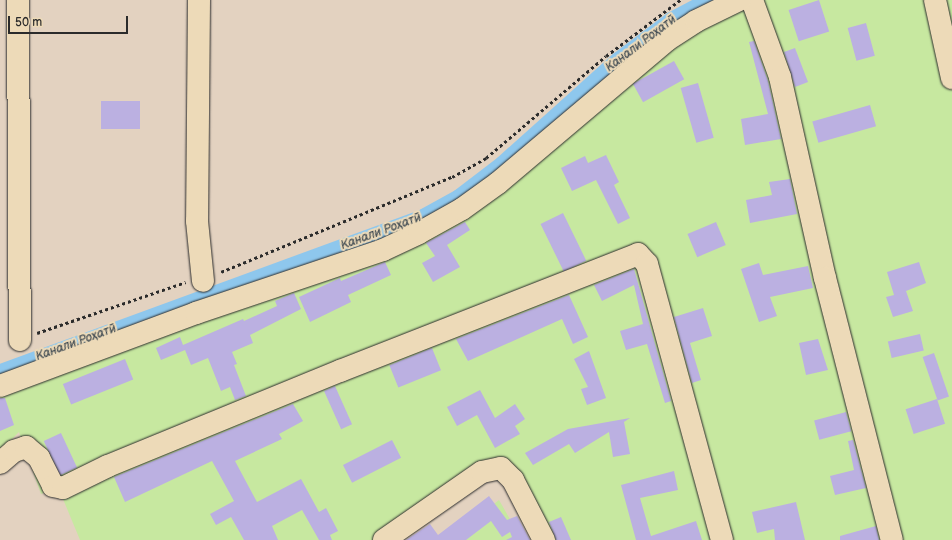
<!DOCTYPE html>
<meta charset="utf-8">
<style>
body{margin:0}
#map{position:relative;width:952px;height:540px;overflow:hidden;background:#e3d2c0;font-family:"Balsamiq Sans",sans-serif}
div>[style]{position:absolute}
[style*='--x']{left:calc(var(--x)*1px);top:calc(var(--y)*1px);width:calc(var(--w)*1px);rotate:calc(var(--a)*1deg)}
.green>*{inset:0;background:#c7e8a0}
.canal>*{height:17px;margin:-8.5px;padding:0 8.5px;transform-origin:8.5px;border-radius:8.5px;background:#8ec7ed}
.building>*{inset:0;background:#bbb0e1;transform-origin:0 0}
.path>*{height:2.5px;margin-top:-1.25px;transform-origin:0;background:repeating-linear-gradient(90deg,#2b2b2b 0 3px,transparent 0 6px)}
.roads{filter:drop-shadow(0 0 1px #2b2b2b) drop-shadow(0 0 1px #2b2b2b)}
.minor>*{height:22px;margin:-11px;padding:0 11px;transform-origin:11px;border-radius:11px;background:#eddab8}
span{translate:-50% -50%;white-space:nowrap;text-align:center;line-height:1.15;-webkit-text-stroke:4px #eddab8;paint-order:stroke}
.water-label{font-size:12px;color:#3f4a52;font-style:italic}
.scale{position:absolute;left:8px;top:16px;width:120px;height:18px;box-sizing:border-box;border:2px solid #2b2b2b;border-top:0;padding-left:5px;font-size:12px;line-height:14px;white-space:nowrap;color:#2b2b2b;-webkit-text-stroke:3px #eddab8;paint-order:stroke}
</style>
<div id="map">
<div class="green">
<div style="clip-path:polygon(723px 0,952px 0,952px 540px,544px 540px,501px 468px,384px 540px,80px 540px,58px 487px,41px 494px,19px 432px,0 451px,0 379px,375px 245px,460px 205px)"></div>
<div style="clip-path:polygon(499px 500px,522px 540px,439px 540px,472px 521px)"></div>
</div>
<div class="canal">
<div style="--x:0;--y:372;--w:451;--a:-20.1"></div>
<div style="--x:423;--y:217;--w:41;--a:-29.1"></div>
<div style="--x:459;--y:197;--w:54;--a:-37.5"></div>
<div style="--x:502;--y:164;--w:156;--a:-41.9"></div>
<div style="--x:618;--y:60;--w:66;--a:-37"></div>
<div style="--x:671;--y:20;--w:43;--a:-27.8"></div>
</div>
<div class="building">
<div style="left:819px;top:0;width:33px;height:32px;rotate:72deg"></div>
<div style="left:866px;top:23px;width:34px;height:19px;rotate:75deg"></div>
<div style="clip-path:polygon(754px 41px,768px 81px,781px 139px,745px 145px,741px 119px,768px 114px,749px 42px)"></div>
<div style="clip-path:polygon(795px 48px,808px 82px,795px 87px,784px 52px)"></div>
<div style="left:674px;top:61px;width:21px;height:47px;rotate:61deg"></div>
<div style="left:698px;top:83px;width:57px;height:18px;rotate:74deg"></div>
<div style="left:101px;top:101px;width:39px;height:28px"></div>
<div style="left:870px;top:105px;width:22px;height:60px;rotate:74deg"></div>
<div style="clip-path:polygon(606px 155px,619px 182px,614px 185px,630px 218px,618px 224px,596px 180px,572px 191px,561px 168px,585px 156px,588px 163px)"></div>
<div style="clip-path:polygon(790px 179px,797px 214px,750px 223px,746px 200px,772px 195px,769px 182px)"></div>
<div style="left:563px;top:213px;width:53px;height:25px;rotate:64deg"></div>
<div style="clip-path:polygon(465px 222px,470px 230px,447px 245px,460px 267px,433px 282px,422px 263px,435px 256px,426px 243px)"></div>
<div style="left:716px;top:222px;width:25px;height:31px;rotate:67deg"></div>
<div style="clip-path:polygon(385px 262px,391px 275px,348px 295px,351px 302px,310px 322px,299px 297px,340px 278px,341px 281px)"></div>
<div style="clip-path:polygon(919px 262px,926px 283px,906px 291px,913px 311px,893px 317px,886px 297px,894px 295px,887px 272px)"></div>
<div style="clip-path:polygon(759px 263px,763px 275px,808px 266px,813px 288px,770px 297px,777px 316px,759px 322px,741px 269px)"></div>
<div style="clip-path:polygon(634px 269px,671px 401px,665px 403px,647px 344px,626px 350px,620px 331px,643px 324px,634px 285px,602px 301px,594px 285px)"></div>
<div style="clip-path:polygon(294px 293px,301px 309px,250px 335px,253px 343px,232px 352px,237px 364px,234px 365px,246px 396px,235px 400px,230px 387px,221px 391px,208px 358px,191px 365px,185px 350px,161px 360px,156px 348px,180px 337px,183px 345px,243px 319px,244px 321px,277px 306px,275px 301px)"></div>
<div style="clip-path:polygon(569px 295px,588px 337px,573px 344px,562px 319px,468px 361px,456px 339px)"></div>
<div style="clip-path:polygon(703px 308px,712px 336px,690px 343px,701px 380px,692px 383px,674px 317px)"></div>
<div style="left:920px;top:334px;width:17px;height:33px;rotate:77deg"></div>
<div style="clip-path:polygon(818px 339px,828px 370px,806px 375px,799px 343px)"></div>
<div style="left:432px;top:348px;width:24px;height:46px;rotate:68deg"></div>
<div style="clip-path:polygon(589px 351px,606px 398px,587px 405px,581px 389px,588px 387px,574px 359px)"></div>
<div style="left:934px;top:353px;width:46px;height:12px;rotate:71deg"></div>
<div style="left:125px;top:359px;width:22px;height:67px;rotate:68deg"></div>
<div style="left:335px;top:386px;width:42px;height:12px;rotate:66deg"></div>
<div style="clip-path:polygon(480px 390px,495px 418px,515px 404px,525px 419px,515px 426px,520px 434px,495px 448px,477px 415px,457px 426px,447px 407px)"></div>
<div style="clip-path:polygon(0 398px,5px 398px,14px 425px,0 431px)"></div>
<div style="left:937px;top:399px;width:26px;height:33px;rotate:72deg"></div>
<div style="clip-path:polygon(293px 404px,303px 421px,279px 434px,282px 439px,235px 461px,257px 502px,301px 479px,319px 512px,326px 508px,338px 531px,330px 535px,332px 540px,319px 540px,302px 510px,272px 526px,278px 540px,244px 540px,231px 517px,216px 525px,210px 514px,234px 501px,212px 461px,125px 502px,114px 477px)"></div>
<div style="left:846px;top:412px;width:20px;height:33px;rotate:75deg"></div>
<div style="clip-path:polygon(630px 418px,624px 422px,630px 454px,613px 457px,609px 432px,575px 453px,569px 444px,533px 465px,525px 453px,568px 429px)"></div>
<div style="left:61px;top:433px;width:38px;height:19px;rotate:65deg"></div>
<div style="left:392px;top:440px;width:20px;height:55px;rotate:63deg"></div>
<div style="clip-path:polygon(853px 440px,866px 488px,835px 495px,830px 476px,854px 470px,848px 441px)"></div>
<div style="clip-path:polygon(674px 471px,678px 490px,640px 498px,651px 536px,696px 521px,702px 540px,636px 540px,621px 485px)"></div>
<div style="clip-path:polygon(489px 496px,507px 520px,517px 516px,530px 540px,506px 540px,512px 537px,510px 532px,502px 537px,491px 521px,466px 540px,406px 540px,430px 524px,438px 535px)"></div>
<div style="clip-path:polygon(796px 502px,805px 540px,775px 540px,774px 529px,757px 533px,752px 512px)"></div>
<div style="clip-path:polygon(561px 517px,571px 540px,556px 540px,549px 522px)"></div>
<div style="clip-path:polygon(876px 526px,879px 540px,840px 540px,840px 536px)"></div>
</div>
<div class="path">
<div style="--x:221;--y:272;--w:250;--a:-22.4"></div>
<div style="--x:452;--y:177;--w:39;--a:-29"></div>
<div style="--x:486;--y:158;--w:157;--a:-40.4"></div>
<div style="--x:606;--y:56;--w:93;--a:-37.1"></div>
<div style="--x:37;--y:333;--w:157;--a:-18.9"></div>
</div>
<div class="roads">
<div class="minor">
<div style="--x:18;--y:0;--w:340;--a:89.7"></div>
<div style="--x:199;--y:0;--w:221;--a:90.5"></div>
<div style="--x:197;--y:221;--w:60;--a:84.3"></div>
<div style="--x:752;--y:0;--w:82;--a:70"></div>
<div style="--x:780;--y:77;--w:206;--a:77.4"></div>
<div style="--x:825;--y:278;--w:270;--a:75.7"></div>
<div style="--x:935;--y:0;--w:80;--a:77.7"></div>
<div style="--x:0;--y:386;--w:209;--a:-20.4"></div>
<div style="--x:196;--y:313;--w:197;--a:-18.6"></div>
<div style="--x:383;--y:250;--w:40;--a:-25"></div>
<div style="--x:419;--y:233;--w:49;--a:-29.2"></div>
<div style="--x:462;--y:209;--w:44;--a:-35.8"></div>
<div style="--x:498;--y:183;--w:221;--a:-40.2"></div>
<div style="--x:667;--y:40;--w:35;--a:-33"></div>
<div style="--x:696;--y:21;--w:48;--a:-26"></div>
<div style="--x:0;--y:463;--w:18;--a:-41"></div>
<div style="--x:14;--y:451;--w:13;--a:-18"></div>
<div style="--x:26;--y:447;--w:17;--a:40"></div>
<div style="--x:39;--y:458;--w:31;--a:63"></div>
<div style="--x:53;--y:486;--w:10;--a:11"></div>
<div style="--x:63;--y:488;--w:50;--a:-26.1"></div>
<div style="--x:108;--y:466;--w:251;--a:-22.3"></div>
<div style="--x:340;--y:371;--w:320;--a:-21.4"></div>
<div style="--x:638;--y:254;--w:13;--a:48"></div>
<div style="--x:647;--y:264;--w:286;--a:74.8"></div>
<div style="--x:384;--y:540;--w:119;--a:-34.8"></div>
<div style="--x:482;--y:472;--w:19;--a:-12"></div>
<div style="--x:501;--y:468;--w:17;--a:45"></div>
<div style="--x:513;--y:480;--w:68;--a:62.7"></div>
</div>
</div>
<div class="water-label">
<span style="left:641px;top:44px;rotate:-37deg">Канали Роҳатӣ</span>
<span style="left:381px;top:232px;rotate:-20deg">Канали Роҳатӣ</span>
<span style="left:76px;top:343px;rotate:-20deg">Канали Роҳатӣ</span>
</div>
<div class="scale">50 m</div>
</div>
